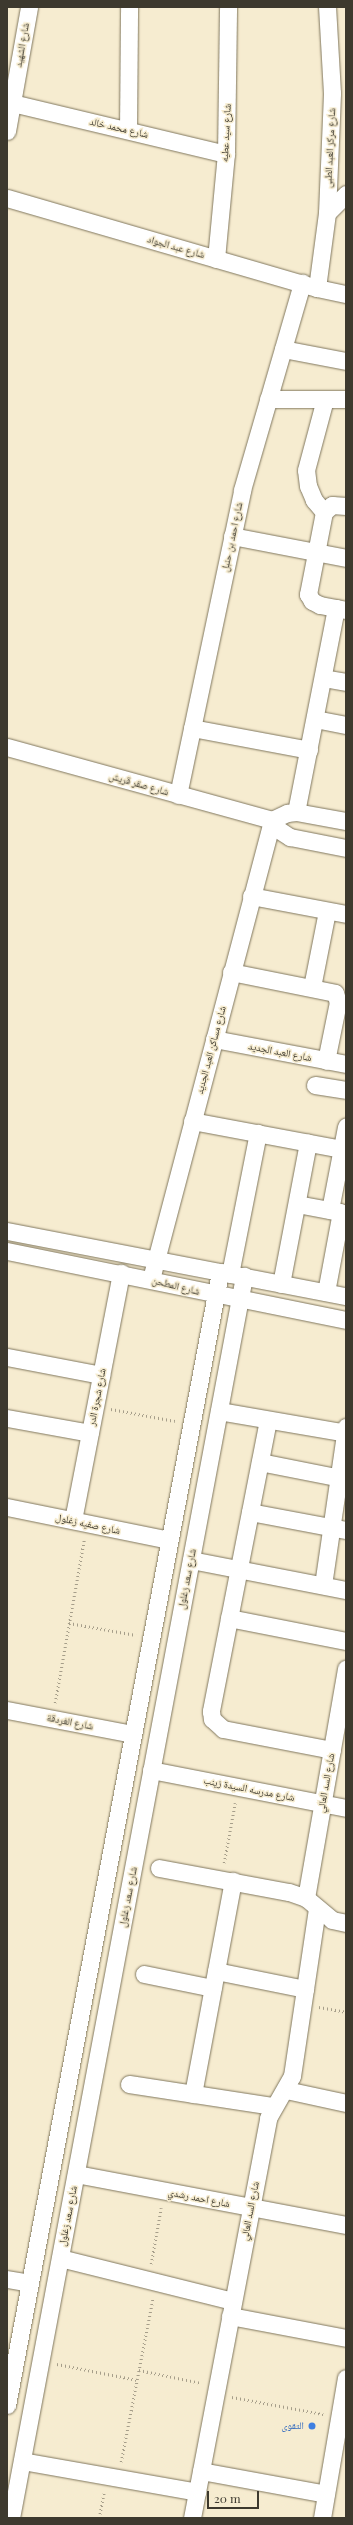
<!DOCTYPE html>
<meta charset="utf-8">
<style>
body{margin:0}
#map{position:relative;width:353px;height:2525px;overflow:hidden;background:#f6ecd0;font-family:"Playfair Display","Noto Naskh Arabic",serif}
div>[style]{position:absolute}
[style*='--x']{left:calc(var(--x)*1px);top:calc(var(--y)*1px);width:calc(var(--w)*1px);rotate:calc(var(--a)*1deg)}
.path>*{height:2.5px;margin-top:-1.25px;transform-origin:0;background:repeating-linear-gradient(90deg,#a69e8a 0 1px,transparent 0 4px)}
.roads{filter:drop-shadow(0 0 1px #80775e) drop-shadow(0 0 1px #80775e)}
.minor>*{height:17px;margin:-8.5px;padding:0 8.5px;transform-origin:8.5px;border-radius:8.5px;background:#fff}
.dots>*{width:11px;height:11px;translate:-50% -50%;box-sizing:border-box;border:2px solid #f6ecd0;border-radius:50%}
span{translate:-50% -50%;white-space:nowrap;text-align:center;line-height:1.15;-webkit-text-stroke:3px #f6ecd0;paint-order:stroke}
.street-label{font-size:10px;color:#3d392e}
.shop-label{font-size:10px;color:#366cbe}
.right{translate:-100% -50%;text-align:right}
.frame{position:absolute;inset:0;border:8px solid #3d392e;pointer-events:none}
.scale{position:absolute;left:207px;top:2491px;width:52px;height:18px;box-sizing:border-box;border:2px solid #3d392e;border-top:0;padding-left:5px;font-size:12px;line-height:14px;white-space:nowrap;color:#3d392e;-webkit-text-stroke:3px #f6ecd0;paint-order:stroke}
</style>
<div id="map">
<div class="path">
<div style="--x:111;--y:1409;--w:65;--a:10.6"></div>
<div style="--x:69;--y:1623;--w:68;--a:10.2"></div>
<div style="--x:55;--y:1703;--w:166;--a:-79.9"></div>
<div style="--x:224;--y:1863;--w:61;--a:-79.6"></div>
<div style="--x:319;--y:2007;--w:27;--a:10"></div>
<div style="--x:151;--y:2264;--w:57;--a:-79.9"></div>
<div style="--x:57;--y:2364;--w:82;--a:11.3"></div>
<div style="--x:139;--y:2370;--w:63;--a:11.8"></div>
<div style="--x:232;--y:2397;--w:93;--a:10.6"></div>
<div style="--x:121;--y:2462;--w:167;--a:-79"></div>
<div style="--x:99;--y:2518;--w:25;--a:-79"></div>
</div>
<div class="roads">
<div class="minor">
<div style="--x:12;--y:103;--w:220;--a:13.4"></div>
<div style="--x:128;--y:130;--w:123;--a:-89.5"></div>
<div style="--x:7;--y:131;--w:126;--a:-79.9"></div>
<div style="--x:7;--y:198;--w:323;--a:16.2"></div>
<div style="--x:317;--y:288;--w:30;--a:12"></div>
<div style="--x:327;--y:213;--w:27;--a:-45"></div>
<div style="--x:216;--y:259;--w:105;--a:-84.6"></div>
<div style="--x:226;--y:154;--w:147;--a:-89.2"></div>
<div style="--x:317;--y:288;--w:76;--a:-82.4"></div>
<div style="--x:327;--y:213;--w:120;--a:-87.6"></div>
<div style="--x:332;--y:93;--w:86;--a:-93.3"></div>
<div style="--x:283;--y:349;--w:64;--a:10.8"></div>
<div style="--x:268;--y:399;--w:78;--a:0"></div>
<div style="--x:346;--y:506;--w:14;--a:-176"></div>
<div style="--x:332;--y:505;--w:11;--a:139"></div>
<div style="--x:324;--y:512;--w:84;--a:101"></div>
<div style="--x:308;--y:594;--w:8;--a:60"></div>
<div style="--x:312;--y:601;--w:9;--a:27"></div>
<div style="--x:320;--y:605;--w:26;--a:11"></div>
<div style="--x:324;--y:512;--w:16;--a:-130"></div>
<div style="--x:314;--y:500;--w:15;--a:-113"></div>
<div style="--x:308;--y:486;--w:16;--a:-97"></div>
<div style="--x:306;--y:470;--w:73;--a:-75"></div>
<div style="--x:232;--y:536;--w:116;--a:10.9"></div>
<div style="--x:323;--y:678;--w:23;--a:10"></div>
<div style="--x:315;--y:719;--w:32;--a:11"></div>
<div style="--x:192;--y:728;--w:119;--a:10.6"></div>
<div style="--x:7;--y:747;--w:275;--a:15.4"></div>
<div style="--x:272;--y:820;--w:9;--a:63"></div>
<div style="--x:276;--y:828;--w:17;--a:33"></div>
<div style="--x:290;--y:837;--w:57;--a:11.1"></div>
<div style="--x:178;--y:795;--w:312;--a:-78.1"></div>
<div style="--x:242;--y:490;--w:216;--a:-73.8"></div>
<div style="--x:296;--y:812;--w:208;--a:-78.9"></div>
<div style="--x:272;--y:820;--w:17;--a:-25"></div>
<div style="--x:287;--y:813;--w:9;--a:-6"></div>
<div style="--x:296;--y:812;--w:51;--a:10.2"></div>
<div style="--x:251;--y:896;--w:97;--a:10.7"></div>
<div style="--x:231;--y:972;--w:106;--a:11.4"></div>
<div style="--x:335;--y:993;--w:9;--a:72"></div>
<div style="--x:338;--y:1002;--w:60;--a:101.5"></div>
<div style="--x:312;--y:987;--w:77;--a:-78.8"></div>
<div style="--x:214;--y:1039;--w:134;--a:10.7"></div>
<div style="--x:315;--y:1085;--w:31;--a:9"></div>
<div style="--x:192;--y:1121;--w:153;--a:10.6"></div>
<div style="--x:297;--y:1204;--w:44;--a:10.5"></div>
<div style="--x:330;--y:1210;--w:85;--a:-79.1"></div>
<div style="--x:7;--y:1231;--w:345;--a:10.9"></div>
<div style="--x:7;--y:1251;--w:346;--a:11.5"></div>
<div style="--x:230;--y:1274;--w:144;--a:-78.8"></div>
<div style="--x:151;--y:1279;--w:475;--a:-75.2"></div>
<div style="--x:281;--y:1284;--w:144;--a:-79.2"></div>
<div style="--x:326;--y:1292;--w:81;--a:-79.4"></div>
<div style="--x:7;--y:1357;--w:96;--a:10.8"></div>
<div style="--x:219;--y:1411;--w:129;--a:9.8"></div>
<div style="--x:7;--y:1418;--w:84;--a:10.2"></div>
<div style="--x:268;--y:1420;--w:297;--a:101.1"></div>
<div style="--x:211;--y:1711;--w:8;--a:83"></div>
<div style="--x:212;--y:1719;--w:15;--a:42"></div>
<div style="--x:223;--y:1729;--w:111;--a:10.9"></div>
<div style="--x:260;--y:1462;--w:88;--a:11.2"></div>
<div style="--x:7;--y:1507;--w:165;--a:11.5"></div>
<div style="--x:250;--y:1512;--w:98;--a:10.6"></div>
<div style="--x:73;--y:1520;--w:252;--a:-79"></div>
<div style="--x:191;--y:1560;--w:158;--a:11"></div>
<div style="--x:323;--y:1585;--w:160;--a:-81.7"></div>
<div style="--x:229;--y:1618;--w:119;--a:11.1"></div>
<div style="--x:7;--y:1710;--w:128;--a:10.8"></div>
<div style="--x:151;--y:1770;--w:199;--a:11"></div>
<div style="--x:159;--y:1868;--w:132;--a:10.5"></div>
<div style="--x:289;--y:1892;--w:18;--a:19"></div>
<div style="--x:306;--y:1898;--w:34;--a:40"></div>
<div style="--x:332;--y:1920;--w:14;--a:12"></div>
<div style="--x:306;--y:1898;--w:233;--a:-80.1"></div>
<div style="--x:216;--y:1971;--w:91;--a:11.4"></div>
<div style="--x:144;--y:1974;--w:70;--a:11.5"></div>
<div style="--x:129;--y:2084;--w:146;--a:8.7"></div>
<div style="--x:286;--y:2090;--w:61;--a:12.2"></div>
<div style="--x:193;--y:2094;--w:217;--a:-79.4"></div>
<div style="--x:76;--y:2174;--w:275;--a:10.7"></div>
<div style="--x:60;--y:2258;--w:178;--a:14"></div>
<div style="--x:7;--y:2279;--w:23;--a:10"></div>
<div style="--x:230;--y:2316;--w:118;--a:10.7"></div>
<div style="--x:7;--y:2405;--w:1153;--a:-79.35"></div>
<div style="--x:22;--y:2461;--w:178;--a:10"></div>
<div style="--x:201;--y:2471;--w:127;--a:10.4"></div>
<div style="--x:11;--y:2518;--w:1264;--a:-79.37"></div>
<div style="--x:192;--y:2518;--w:407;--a:-79.2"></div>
<div style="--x:268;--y:2118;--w:48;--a:-60.3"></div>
<div style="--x:292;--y:2076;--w:170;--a:-81.5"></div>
<div style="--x:322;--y:2518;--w:142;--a:-80.3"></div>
</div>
</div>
<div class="dots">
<div style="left:312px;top:2426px;background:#3f7fe0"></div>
</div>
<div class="street-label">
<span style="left:22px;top:45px;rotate:-80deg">شارع الشهيد</span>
<span style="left:119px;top:128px;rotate:13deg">شارع محمد خالد</span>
<span style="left:226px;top:133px;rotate:-87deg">شارع سيد عطيه</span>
<span style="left:330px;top:148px;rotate:-87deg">شارع مركز العبد الطبى</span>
<span style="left:176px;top:247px;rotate:16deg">شارع عبد الجواد</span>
<span style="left:232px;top:537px;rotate:-78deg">شارع احمد بن حنبل</span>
<span style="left:139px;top:784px;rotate:16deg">شارع صقر قريش</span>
<span style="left:211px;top:1050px;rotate:-75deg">شارع مساكن العبد الجديد</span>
<span style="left:280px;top:1052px;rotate:11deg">شارع العبد الجديد</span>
<span style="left:176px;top:1286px;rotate:14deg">شارع المطحن</span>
<span style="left:97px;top:1397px;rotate:-79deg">شارع شجرة الدر</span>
<span style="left:88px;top:1524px;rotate:12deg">شارع صفيه زغلول</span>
<span style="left:187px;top:1579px;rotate:-79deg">شارع سعد زغلول</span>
<span style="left:70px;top:1722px;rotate:11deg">شارع الغردقة</span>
<span style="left:326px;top:1783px;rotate:-80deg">شارع السد العالي</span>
<span style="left:249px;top:1789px;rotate:11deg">شارع مدرسه السيدة زينب</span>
<span style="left:128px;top:1897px;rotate:-79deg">شارع سعد زغلول</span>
<span style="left:199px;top:2198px;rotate:11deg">شارع احمد رشدي</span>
<span style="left:250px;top:2211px;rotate:-79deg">شارع السد العالي</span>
<span style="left:68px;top:2216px;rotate:-79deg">شارع سعد زغلول</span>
</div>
<div class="shop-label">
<span class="right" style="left:304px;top:2426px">التقوى</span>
</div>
<div class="frame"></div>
<div class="scale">20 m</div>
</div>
